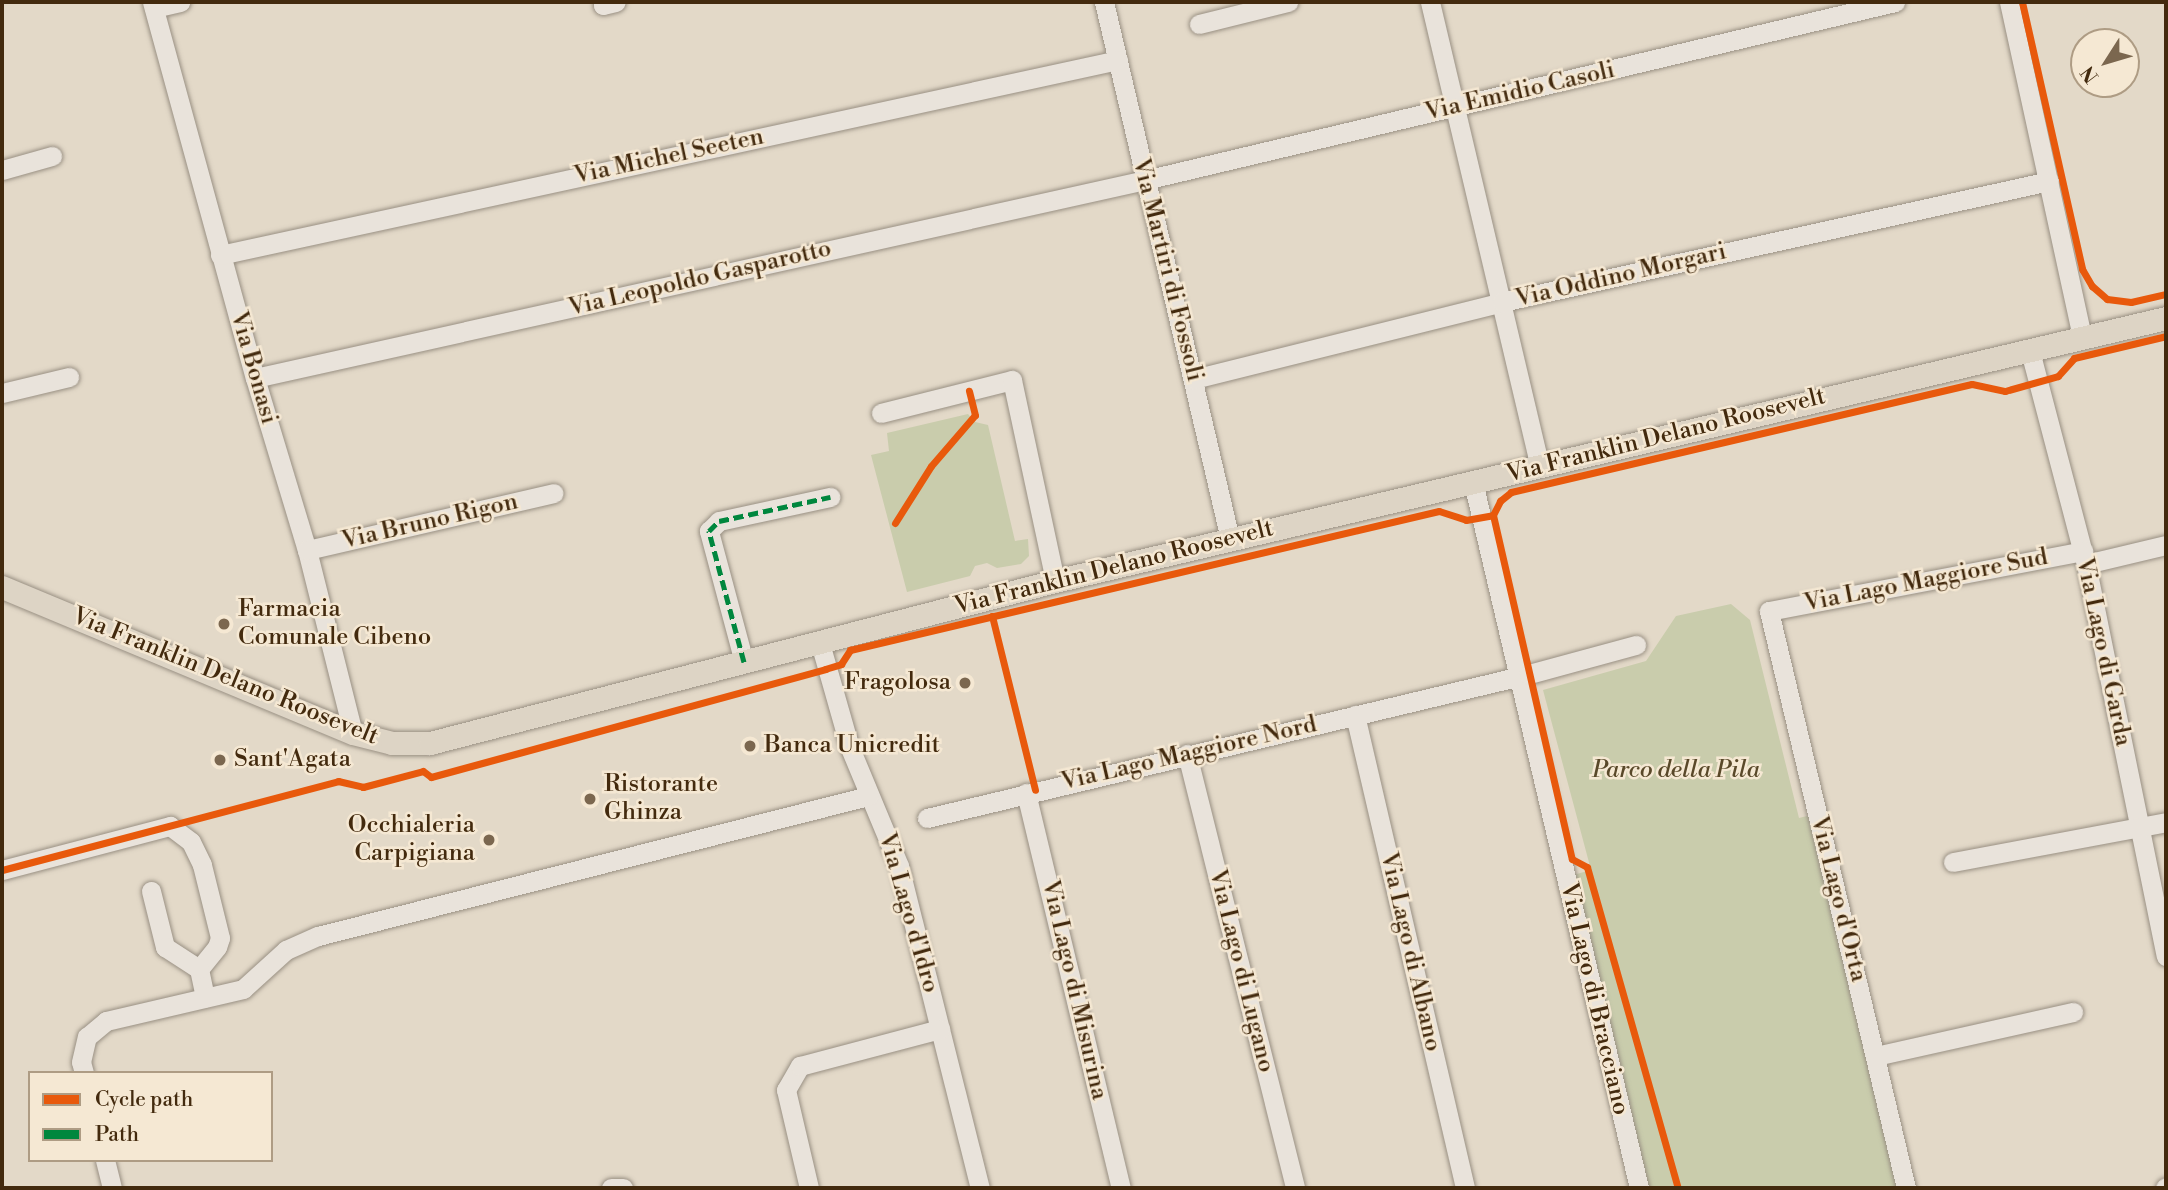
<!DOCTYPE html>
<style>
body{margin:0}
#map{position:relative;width:2168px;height:1190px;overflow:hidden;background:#e3d9c8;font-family:"Libre Bodoni",serif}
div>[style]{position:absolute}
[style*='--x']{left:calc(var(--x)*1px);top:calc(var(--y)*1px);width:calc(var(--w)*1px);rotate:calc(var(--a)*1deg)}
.green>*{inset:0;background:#c9ccac}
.roads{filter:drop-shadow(0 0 2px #999083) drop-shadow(0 0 2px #999083)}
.minor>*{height:19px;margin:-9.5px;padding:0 9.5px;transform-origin:9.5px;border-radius:9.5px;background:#e9e3db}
.major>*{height:23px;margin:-11.5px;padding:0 11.5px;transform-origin:11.5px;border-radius:11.5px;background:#ddd4c5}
.quiet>*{height:5px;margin-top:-2.5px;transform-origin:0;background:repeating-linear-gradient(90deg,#00873e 0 10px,transparent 0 15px)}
.cycleway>*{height:7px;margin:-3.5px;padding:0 3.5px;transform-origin:3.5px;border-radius:3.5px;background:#e8590c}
.dots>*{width:19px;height:19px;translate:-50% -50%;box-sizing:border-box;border:4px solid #f5e8d3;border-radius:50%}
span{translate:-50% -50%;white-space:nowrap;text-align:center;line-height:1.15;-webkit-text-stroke:5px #f5e8d3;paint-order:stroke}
.street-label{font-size:24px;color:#432a0e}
.poi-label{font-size:24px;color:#432a0e}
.left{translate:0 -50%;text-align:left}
.right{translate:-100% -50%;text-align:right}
.park-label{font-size:24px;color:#594829;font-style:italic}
.frame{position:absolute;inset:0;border:4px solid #432a0e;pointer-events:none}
.legend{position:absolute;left:28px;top:1071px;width:245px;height:91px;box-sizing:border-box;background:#f5e8d3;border:2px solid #ae9c84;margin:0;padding:9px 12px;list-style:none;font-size:21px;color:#432a0e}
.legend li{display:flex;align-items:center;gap:14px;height:35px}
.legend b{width:35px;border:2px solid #ae9c84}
.north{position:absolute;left:2070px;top:28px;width:70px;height:70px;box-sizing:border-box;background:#f5e8d3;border:2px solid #ae9c84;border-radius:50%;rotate:233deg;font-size:19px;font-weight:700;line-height:28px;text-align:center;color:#432a0e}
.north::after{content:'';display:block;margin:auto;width:24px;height:32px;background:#7b674f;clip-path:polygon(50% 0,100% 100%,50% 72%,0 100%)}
</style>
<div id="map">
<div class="green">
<div style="clip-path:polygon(968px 414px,975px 422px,988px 425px,1015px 541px,1028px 539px,1029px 556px,1021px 564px,997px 568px,987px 563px,975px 566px,970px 576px,907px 592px,871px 455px,889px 451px,887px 433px)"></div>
<div style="clip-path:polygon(1731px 604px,1750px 620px,1799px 818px,1827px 811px,1900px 1188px,1645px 1188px,1566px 877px,1591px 870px,1543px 690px,1646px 661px,1676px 616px)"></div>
</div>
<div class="roads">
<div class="minor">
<div style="--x:152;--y:2;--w:390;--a:74.7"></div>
<div style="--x:255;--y:378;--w:180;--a:73.2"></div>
<div style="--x:307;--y:550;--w:189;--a:75.9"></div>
<div style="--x:603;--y:2;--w:3;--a:90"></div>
<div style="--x:603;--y:5;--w:13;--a:-13"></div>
<div style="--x:1104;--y:2;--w:552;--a:76.8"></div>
<div style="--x:1430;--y:2;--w:477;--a:76.7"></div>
<div style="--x:2009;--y:2;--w:344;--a:77.7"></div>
<div style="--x:154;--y:8;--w:27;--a:-13"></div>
<div style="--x:1199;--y:24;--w:92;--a:-13.9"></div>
<div style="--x:2;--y:170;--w:52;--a:-15.6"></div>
<div style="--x:220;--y:255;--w:919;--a:-12.25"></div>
<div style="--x:2030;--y:351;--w:220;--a:75.3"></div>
<div style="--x:2086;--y:564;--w:400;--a:78.5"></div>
<div style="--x:255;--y:378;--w:912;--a:-12.54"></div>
<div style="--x:1145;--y:180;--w:771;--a:-13.35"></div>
<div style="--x:1194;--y:379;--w:317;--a:-14"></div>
<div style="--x:1502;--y:302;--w:560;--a:-12.47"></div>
<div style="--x:2;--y:393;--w:69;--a:-13.4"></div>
<div style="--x:881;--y:413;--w:135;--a:-14.1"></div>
<div style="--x:1012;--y:380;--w:206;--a:77.9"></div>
<div style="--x:1473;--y:482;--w:725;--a:76.77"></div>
<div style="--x:307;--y:550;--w:253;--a:-13"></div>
<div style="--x:2086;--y:564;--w:82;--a:-13.4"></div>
<div style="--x:820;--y:643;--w:109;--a:74.1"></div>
<div style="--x:850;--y:748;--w:128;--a:67.4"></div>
<div style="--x:899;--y:866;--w:332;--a:75.9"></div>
<div style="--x:744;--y:662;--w:136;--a:-105"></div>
<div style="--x:709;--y:531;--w:14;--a:-45"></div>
<div style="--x:719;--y:521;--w:114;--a:-12.2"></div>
<div style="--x:1355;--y:715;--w:486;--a:76.9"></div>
<div style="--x:1187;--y:754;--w:447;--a:76"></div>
<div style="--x:1026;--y:793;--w:406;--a:76.5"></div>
<div style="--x:927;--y:818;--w:619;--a:-13.45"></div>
<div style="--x:1529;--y:674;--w:111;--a:-15.2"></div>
<div style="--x:1953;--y:862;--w:217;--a:-10.6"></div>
<div style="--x:2;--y:870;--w:174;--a:-14.7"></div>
<div style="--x:170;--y:826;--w:26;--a:37"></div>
<div style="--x:191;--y:842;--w:25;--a:64"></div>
<div style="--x:202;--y:865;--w:75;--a:76.1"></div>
<div style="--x:220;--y:938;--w:9;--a:108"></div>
<div style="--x:217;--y:947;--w:28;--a:129"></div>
<div style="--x:199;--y:969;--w:29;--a:78"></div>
<div style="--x:151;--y:891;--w:58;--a:76"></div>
<div style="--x:165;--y:947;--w:40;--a:32.9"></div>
<div style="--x:1876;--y:1056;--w:202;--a:-12.6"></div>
<div style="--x:84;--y:1073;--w:11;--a:-105"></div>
<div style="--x:81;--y:1062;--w:26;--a:-77"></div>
<div style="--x:87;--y:1037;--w:25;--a:-40"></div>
<div style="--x:106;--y:1021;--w:141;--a:-13.1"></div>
<div style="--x:243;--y:989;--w:58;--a:-42.2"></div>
<div style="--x:286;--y:950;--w:35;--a:-24"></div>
<div style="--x:318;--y:936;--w:568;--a:-14.28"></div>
<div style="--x:105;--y:1160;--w:29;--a:76"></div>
<div style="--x:611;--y:1188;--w:12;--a:0"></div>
<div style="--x:809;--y:1188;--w:101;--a:-103.2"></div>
<div style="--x:786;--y:1090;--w:28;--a:-60"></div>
<div style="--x:800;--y:1066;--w:145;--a:-14.8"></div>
<div style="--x:1906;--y:1188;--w:593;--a:-103.36"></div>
<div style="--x:1769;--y:611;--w:320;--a:-10.8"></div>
<div style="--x:2165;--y:1188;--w:1;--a:-45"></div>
</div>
<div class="major">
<div style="--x:2;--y:587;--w:380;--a:22.6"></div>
<div style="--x:353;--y:733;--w:40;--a:14.4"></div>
<div style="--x:392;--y:743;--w:38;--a:0"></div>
<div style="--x:430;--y:743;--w:646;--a:-14.53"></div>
<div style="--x:1055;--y:581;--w:1142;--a:-13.32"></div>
</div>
</div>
<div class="quiet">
<div style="--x:744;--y:662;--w:136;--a:-105"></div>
<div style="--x:709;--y:531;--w:14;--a:-45"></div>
<div style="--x:719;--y:521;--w:114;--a:-12.2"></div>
</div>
<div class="cycleway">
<div style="--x:2022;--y:2;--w:274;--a:77.3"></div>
<div style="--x:2082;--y:269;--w:20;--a:60"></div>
<div style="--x:2092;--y:286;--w:20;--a:41"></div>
<div style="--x:2107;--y:299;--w:24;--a:7"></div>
<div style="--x:2131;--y:302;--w:36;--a:-13"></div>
<div style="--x:1493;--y:515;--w:353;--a:77.1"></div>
<div style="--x:1572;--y:859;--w:17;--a:28"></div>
<div style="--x:1587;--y:867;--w:334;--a:74.2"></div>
<div style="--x:895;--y:523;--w:67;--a:-57.7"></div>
<div style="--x:931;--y:466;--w:67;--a:-49.2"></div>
<div style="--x:975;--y:415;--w:25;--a:-104"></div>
<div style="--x:992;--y:616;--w:179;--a:76.1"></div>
<div style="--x:2;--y:870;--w:348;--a:-14.8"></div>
<div style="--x:338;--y:781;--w:26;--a:13"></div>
<div style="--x:363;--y:787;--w:62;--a:-14.9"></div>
<div style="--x:423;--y:771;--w:10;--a:37"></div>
<div style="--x:431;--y:777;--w:409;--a:-15.3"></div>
<div style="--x:825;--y:669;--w:17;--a:-17"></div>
<div style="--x:841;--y:664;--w:17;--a:-57"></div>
<div style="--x:850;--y:650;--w:605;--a:-13.28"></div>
<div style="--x:1439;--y:511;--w:28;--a:18"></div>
<div style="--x:1466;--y:520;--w:27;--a:-10"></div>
<div style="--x:1493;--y:515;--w:16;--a:-63"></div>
<div style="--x:1500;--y:501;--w:14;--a:-39"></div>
<div style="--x:1511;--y:492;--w:473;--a:-13.2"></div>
<div style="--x:1972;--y:384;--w:34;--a:12"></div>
<div style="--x:2005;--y:391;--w:55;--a:-15.8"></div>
<div style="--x:2058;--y:376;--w:24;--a:-48"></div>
<div style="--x:2074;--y:358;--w:95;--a:-13.4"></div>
</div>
<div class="dots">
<div style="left:224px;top:624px;background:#7b674f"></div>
<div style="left:965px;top:683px;background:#7b674f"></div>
<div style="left:750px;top:746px;background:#7b674f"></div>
<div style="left:220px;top:760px;background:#7b674f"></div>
<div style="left:590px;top:799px;background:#7b674f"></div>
<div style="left:489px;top:840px;background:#7b674f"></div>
</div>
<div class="street-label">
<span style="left:1520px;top:92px;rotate:-13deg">Via Emidio Casoli</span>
<span style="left:669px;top:157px;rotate:-12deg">Via Michel Seeten</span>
<span style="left:1167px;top:270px;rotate:76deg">Via Martiri di Fossoli</span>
<span style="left:1621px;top:276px;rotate:-13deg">Via Oddino Morgari</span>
<span style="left:700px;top:279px;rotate:-13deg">Via Leopoldo Gasparotto</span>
<span style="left:253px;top:368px;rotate:74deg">Via Bonasi</span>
<span style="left:1666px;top:436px;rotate:-14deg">Via Franklin Delano Roosevelt</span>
<span style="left:430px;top:522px;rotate:-13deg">Via Bruno Rigon</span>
<span style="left:1114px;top:568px;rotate:-14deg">Via Franklin Delano Roosevelt</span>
<span style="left:1926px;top:581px;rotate:-11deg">Via Lago Maggiore Sud</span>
<span style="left:2103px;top:652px;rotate:78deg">Via Lago di Garda</span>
<span style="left:225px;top:677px;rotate:22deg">Via Franklin Delano Roosevelt</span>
<span style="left:1189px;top:754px;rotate:-13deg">Via Lago Maggiore Nord</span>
<span style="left:1838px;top:899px;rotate:76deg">Via Lago d'Orta</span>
<span style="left:908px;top:913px;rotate:74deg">Via Lago d'Idro</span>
<span style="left:1410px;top:952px;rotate:77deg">Via Lago di Albano</span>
<span style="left:1241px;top:971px;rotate:76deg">Via Lago di Lugano</span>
<span style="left:1074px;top:990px;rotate:77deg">Via Lago di Misurina</span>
<span style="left:1594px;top:999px;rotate:77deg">Via Lago di Bracciano</span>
</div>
<div class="poi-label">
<span class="left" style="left:238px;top:624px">Farmacia<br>Comunale Cibeno</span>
<span class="right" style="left:951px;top:683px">Fragolosa</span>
<span class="left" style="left:764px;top:746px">Banca Unicredit</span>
<span class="left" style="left:234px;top:760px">Sant'Agata</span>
<span class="left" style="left:604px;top:799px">Ristorante<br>Ghinza</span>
<span class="right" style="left:475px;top:840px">Occhialeria<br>Carpigiana</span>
</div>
<div class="park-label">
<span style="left:1676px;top:771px">Parco della Pila</span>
</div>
<div class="frame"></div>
<ul class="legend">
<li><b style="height:9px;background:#e8590c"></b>Cycle path</li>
<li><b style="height:9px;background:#00873e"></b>Path</li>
</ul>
<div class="north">N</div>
</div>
